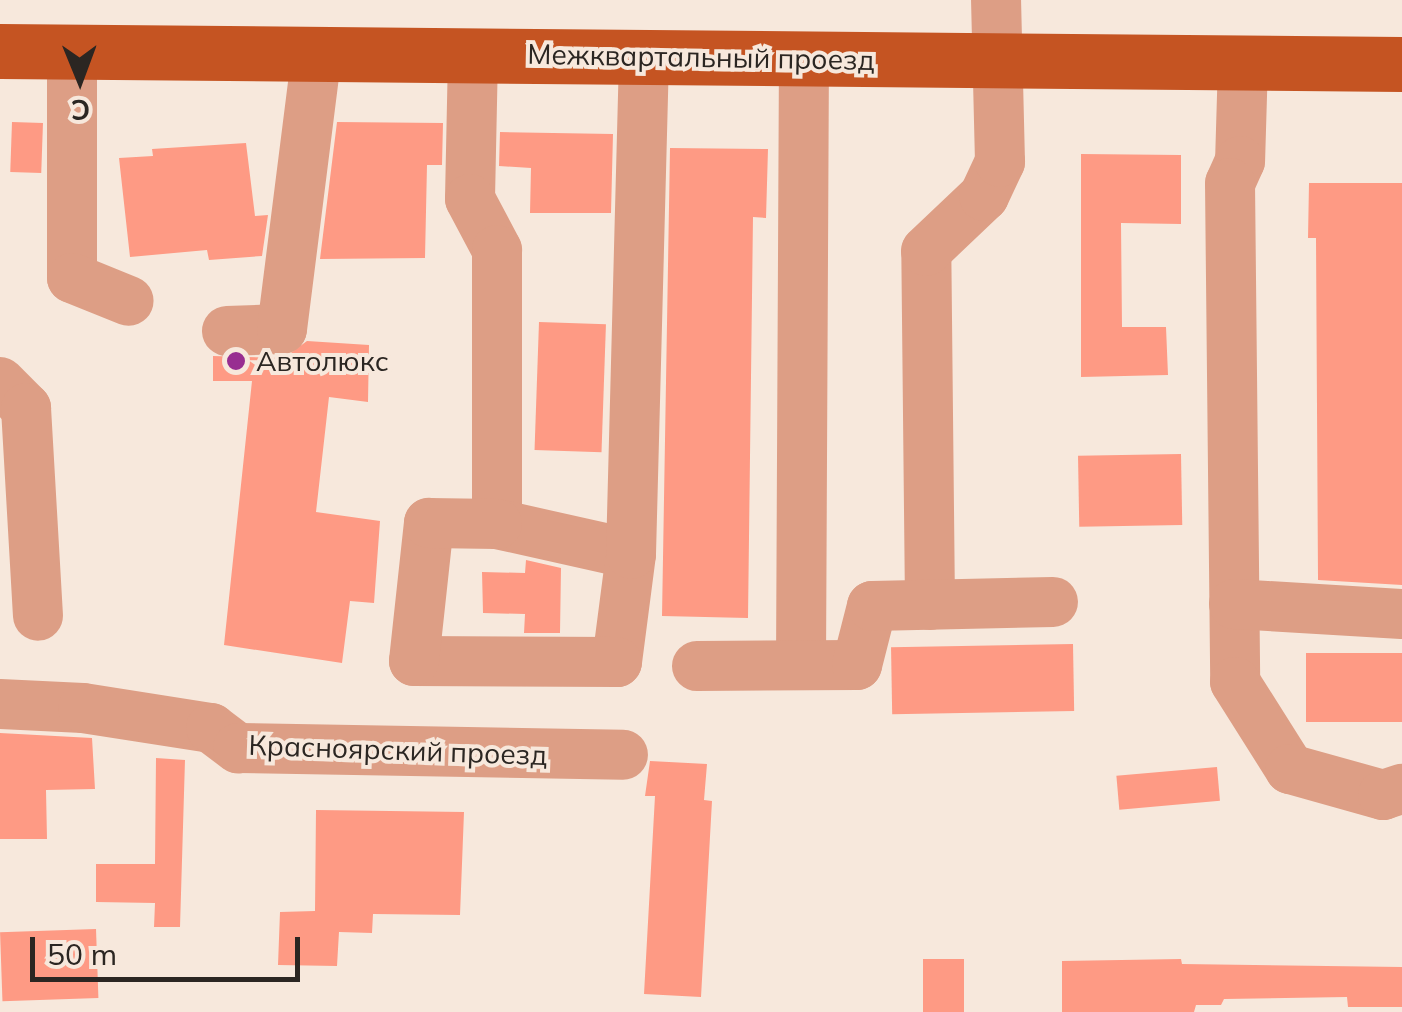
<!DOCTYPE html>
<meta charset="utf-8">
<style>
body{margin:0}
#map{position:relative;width:1402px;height:1012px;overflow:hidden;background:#f7e8dc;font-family:Mulish,sans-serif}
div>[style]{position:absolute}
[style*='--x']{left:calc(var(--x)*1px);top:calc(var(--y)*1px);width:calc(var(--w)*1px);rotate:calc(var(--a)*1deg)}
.building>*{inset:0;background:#fe9a84;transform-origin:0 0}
.minor>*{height:50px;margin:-25px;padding:0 25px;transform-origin:25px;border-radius:25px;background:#dd9e85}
.major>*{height:55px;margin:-27.5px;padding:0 27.5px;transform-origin:27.5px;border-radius:27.5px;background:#c55422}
.dots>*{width:28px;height:28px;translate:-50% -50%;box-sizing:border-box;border:5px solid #f7e8dc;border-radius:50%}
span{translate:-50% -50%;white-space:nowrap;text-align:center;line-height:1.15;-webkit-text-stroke:8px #f7e8dc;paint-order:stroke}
.street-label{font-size:28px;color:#2b2622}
.poi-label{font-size:28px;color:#2b2622}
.left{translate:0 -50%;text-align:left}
.north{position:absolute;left:30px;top:30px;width:100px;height:100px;-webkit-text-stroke:8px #f7e8dc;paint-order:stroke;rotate:179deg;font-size:28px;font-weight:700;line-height:40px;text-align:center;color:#2b2622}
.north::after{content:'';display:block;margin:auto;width:35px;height:45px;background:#2b2622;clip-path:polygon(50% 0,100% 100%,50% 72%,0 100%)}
.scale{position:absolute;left:30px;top:937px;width:270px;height:45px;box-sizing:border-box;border:5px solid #2b2622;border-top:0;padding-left:12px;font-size:30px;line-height:35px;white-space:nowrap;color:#2b2622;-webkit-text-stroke:8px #f7e8dc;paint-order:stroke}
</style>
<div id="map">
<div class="building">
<div style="left:12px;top:122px;width:31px;height:50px;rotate:2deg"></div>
<div style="clip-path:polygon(337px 122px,443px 123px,442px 165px,427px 165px,425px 258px,320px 259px)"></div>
<div style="clip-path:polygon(500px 132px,613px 134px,611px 213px,530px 213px,531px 168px,499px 166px)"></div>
<div style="clip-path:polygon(246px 143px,255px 216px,268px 215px,262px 256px,209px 260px,207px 250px,130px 257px,119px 158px,153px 156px,152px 149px)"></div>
<div style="clip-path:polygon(670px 148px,768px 149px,766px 218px,753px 217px,748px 618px,662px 616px)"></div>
<div style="clip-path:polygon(1081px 154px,1181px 155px,1181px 224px,1121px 223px,1122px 327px,1166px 327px,1168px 375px,1081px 377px)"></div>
<div style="clip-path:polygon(1309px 183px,1402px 183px,1402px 585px,1318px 580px,1316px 238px,1308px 238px)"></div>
<div style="left:539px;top:322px;width:67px;height:128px;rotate:2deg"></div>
<div style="clip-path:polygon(307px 341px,369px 345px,368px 402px,329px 397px,316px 512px,380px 521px,374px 603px,350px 601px,342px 663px,224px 645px,252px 381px,213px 381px,213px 356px,284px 358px)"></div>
<div style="left:1181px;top:454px;width:71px;height:103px;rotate:89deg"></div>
<div style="clip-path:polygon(526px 560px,561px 568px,560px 633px,524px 633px,525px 614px,483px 613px,482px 572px,525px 573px)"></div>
<div style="left:1073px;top:644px;width:67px;height:182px;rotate:89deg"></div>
<div style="left:1402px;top:653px;width:69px;height:96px;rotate:90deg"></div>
<div style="clip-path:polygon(0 733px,92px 738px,95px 789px,46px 790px,47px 839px,0 839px)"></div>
<div style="clip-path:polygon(156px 758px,185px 760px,180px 927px,154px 927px,155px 903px,96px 902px,96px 864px,155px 864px)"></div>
<div style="clip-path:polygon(650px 761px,707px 764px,704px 800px,712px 801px,701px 997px,644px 994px,655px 796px,645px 796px)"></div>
<div style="left:1217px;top:767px;width:34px;height:101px;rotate:85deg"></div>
<div style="clip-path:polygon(316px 810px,464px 812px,460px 915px,373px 914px,372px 933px,339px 932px,337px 966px,278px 965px,280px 912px,315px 911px)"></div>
<div style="left:96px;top:929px;width:69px;height:96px;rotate:88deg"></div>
<div style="left:964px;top:959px;width:53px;height:41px;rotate:90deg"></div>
<div style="clip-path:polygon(1181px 959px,1182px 964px,1402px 967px,1402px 1007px,1348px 1007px,1347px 997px,1224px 999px,1221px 1005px,1196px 1005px,1194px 1012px,1062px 1012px,1062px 961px)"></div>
</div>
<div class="minor">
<div style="--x:72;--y:51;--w:227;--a:90"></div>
<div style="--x:72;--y:278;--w:61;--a:22"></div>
<div style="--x:473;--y:55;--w:144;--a:91.2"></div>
<div style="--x:470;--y:199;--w:58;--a:62.1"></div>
<div style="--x:497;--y:250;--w:274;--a:90"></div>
<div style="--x:497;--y:524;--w:137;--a:12.6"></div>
<div style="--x:631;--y:554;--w:109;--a:97.4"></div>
<div style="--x:617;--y:662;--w:203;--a:-179.7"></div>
<div style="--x:414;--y:661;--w:139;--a:-83.8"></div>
<div style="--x:429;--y:523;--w:68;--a:0.8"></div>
<div style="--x:1243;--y:62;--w:99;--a:91.7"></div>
<div style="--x:1240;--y:161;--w:24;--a:114"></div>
<div style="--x:1230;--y:183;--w:499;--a:89.4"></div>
<div style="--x:1235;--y:682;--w:103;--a:57.7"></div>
<div style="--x:1290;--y:769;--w:97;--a:15.6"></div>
<div style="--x:1383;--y:795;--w:20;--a:-18"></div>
<div style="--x:227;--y:331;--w:55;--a:-2.1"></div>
<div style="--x:282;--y:329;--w:278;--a:-82.8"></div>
<div style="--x:0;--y:382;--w:37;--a:45"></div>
<div style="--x:26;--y:408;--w:208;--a:86.7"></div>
<div style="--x:631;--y:554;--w:497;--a:-88.5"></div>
<div style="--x:1234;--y:604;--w:168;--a:3.4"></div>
<div style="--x:930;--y:605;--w:354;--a:-90.6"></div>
<div style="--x:926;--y:251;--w:80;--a:-43.5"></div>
<div style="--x:984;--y:196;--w:38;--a:-65"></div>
<div style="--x:1000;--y:162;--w:162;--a:-91.4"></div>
<div style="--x:801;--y:665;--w:607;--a:-89.72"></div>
<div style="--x:697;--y:666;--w:160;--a:-0.4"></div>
<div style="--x:857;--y:665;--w:61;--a:-75.7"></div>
<div style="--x:872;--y:606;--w:181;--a:-1.3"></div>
<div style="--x:0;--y:704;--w:83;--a:2.8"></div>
<div style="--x:83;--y:708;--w:130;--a:8.9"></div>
<div style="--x:211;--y:728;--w:34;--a:37"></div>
<div style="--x:238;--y:748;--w:385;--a:1"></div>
</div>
<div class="major">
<div style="--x:0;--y:51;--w:1402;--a:0.53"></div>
</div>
<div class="dots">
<div style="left:236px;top:361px;background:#982e91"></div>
</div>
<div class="street-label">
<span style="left:701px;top:57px;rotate:1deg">Межквартальный проезд</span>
<span style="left:398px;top:750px;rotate:2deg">Красноярский проезд</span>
</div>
<div class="poi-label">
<span class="left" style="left:256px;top:361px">Автолюкс</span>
</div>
<div class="north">С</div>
<div class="scale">50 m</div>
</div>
